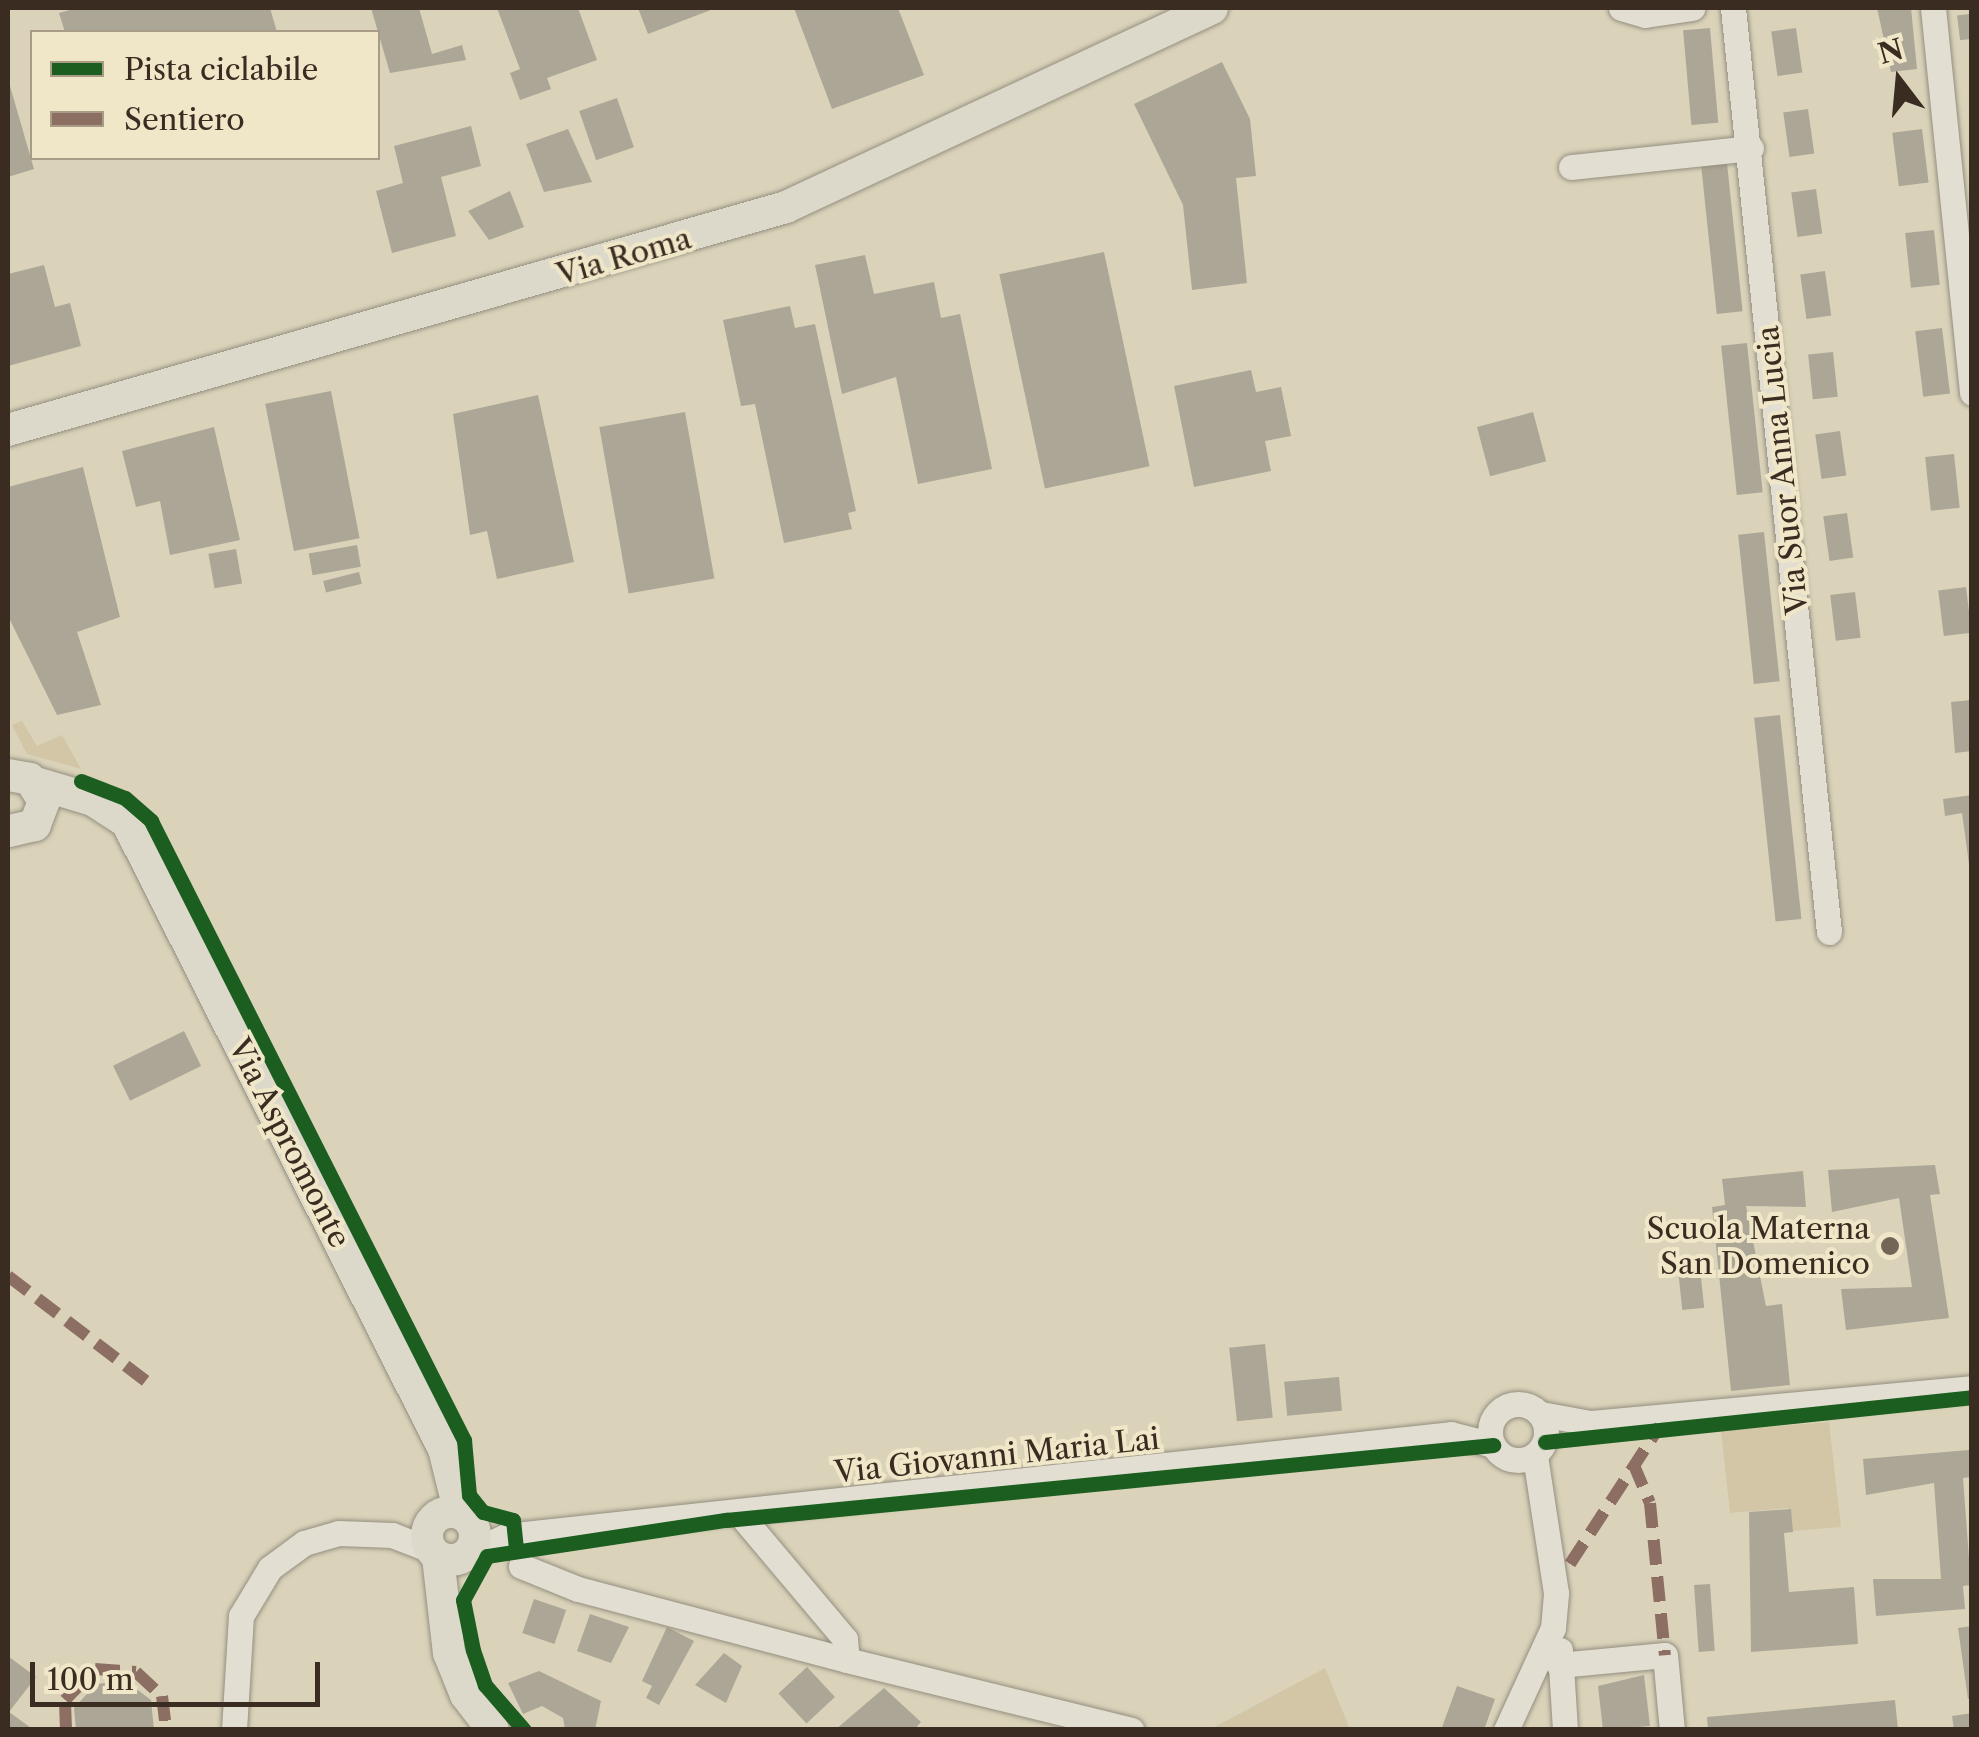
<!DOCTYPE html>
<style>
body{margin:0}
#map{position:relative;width:1979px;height:1737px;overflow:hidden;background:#dad3ba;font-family:"Libre Caslon Text",serif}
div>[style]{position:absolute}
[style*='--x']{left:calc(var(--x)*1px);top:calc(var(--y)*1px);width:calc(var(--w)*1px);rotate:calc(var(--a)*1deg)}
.green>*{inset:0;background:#d2c6a6}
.building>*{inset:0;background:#aca696;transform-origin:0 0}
.roads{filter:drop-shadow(0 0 2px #948e7f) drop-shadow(0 0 2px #948e7f)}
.minor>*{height:25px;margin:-12.5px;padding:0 12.5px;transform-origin:12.5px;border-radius:12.5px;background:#e2ded2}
.minor>.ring{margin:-12.5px;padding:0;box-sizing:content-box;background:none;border:25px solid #e2ded2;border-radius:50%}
.major>*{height:32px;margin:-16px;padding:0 16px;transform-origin:16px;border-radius:16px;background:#ddd9ca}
.major>.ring{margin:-16px;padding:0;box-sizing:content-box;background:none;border:32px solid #ddd9ca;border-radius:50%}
.quiet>*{height:12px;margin-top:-6px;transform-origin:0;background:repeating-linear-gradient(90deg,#8d6e63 0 25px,transparent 0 37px)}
.cycleway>*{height:15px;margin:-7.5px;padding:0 7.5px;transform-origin:7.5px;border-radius:7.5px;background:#1b5e20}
.dots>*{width:28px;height:28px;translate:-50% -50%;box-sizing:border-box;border:5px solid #f0e7c9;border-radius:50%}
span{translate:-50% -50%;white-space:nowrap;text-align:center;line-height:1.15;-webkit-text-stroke:8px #f0e7c9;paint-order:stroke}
.street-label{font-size:30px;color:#3b2c22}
.poi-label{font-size:30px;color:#3b2c22}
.right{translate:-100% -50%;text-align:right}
.frame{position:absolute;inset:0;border:10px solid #3b2c22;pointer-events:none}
.legend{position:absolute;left:30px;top:30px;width:350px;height:130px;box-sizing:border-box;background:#f0e7c9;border:2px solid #a89c86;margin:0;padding:12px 18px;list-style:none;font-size:30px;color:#3b2c22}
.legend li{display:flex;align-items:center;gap:20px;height:50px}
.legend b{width:50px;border:2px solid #a89c86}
.north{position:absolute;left:1849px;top:30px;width:100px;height:100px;-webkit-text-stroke:8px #f0e7c9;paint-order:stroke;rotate:344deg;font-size:28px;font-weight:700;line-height:40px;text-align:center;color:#3b2c22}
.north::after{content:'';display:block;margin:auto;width:35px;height:45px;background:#3b2c22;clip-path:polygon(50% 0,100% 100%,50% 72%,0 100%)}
.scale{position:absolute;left:30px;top:1662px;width:290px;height:45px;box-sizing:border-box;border:5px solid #3b2c22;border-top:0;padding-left:12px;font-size:30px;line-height:35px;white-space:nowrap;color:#3b2c22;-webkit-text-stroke:8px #f0e7c9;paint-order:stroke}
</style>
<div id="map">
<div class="green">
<div style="clip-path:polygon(22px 721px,37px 746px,62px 735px,81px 769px,27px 754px,12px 725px)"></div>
<div style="clip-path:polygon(1829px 1422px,1841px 1527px,1791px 1531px,1788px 1508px,1730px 1513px,1721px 1431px)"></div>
<div style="clip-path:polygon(1325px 1668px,1350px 1729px,1211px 1729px)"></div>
</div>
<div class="building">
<div style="clip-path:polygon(77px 8px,270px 8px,277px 32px,65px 32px,59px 13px)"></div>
<div style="clip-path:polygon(371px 8px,419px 8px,432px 54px,462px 45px,466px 60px,390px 73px)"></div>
<div style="clip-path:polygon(497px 8px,578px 8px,597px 60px,547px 78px,551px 89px,520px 100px,510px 73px,520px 69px)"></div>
<div style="clip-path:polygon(638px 8px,716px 8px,648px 34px)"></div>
<div style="clip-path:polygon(794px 8px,898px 8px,924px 75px,832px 109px)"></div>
<div style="clip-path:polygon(1877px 8px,1911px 8px,1917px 69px,1891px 72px)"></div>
<div style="left:1969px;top:14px;width:25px;height:12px;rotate:83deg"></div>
<div style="left:1710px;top:28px;width:95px;height:27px;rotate:85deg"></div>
<div style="left:1796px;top:28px;width:45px;height:25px;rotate:82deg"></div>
<div style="clip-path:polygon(1222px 62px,1250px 119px,1256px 176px,1236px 178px,1247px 283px,1192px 290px,1183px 205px,1134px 104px)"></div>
<div style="clip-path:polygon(8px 79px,34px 169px,8px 177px)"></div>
<div style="left:617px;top:98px;width:52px;height:40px;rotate:71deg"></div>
<div style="left:1808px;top:109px;width:45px;height:25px;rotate:82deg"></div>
<div style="clip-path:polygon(471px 126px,481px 166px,441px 177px,456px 236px,392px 253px,376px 191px,403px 183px,394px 146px)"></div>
<div style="clip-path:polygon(568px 129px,592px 182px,544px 192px,526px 144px)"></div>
<div style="left:1922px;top:129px;width:54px;height:30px;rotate:83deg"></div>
<div style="left:1727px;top:163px;width:149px;height:26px;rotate:84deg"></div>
<div style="left:1816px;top:189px;width:45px;height:25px;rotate:82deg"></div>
<div style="clip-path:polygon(510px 191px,524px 227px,489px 240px,468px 211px)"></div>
<div style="left:1934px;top:230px;width:55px;height:29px;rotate:84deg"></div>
<div style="left:1104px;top:252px;width:219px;height:107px;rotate:78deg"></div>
<div style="clip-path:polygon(865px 255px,874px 294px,934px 282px,941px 318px,960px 314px,992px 469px,918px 484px,896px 377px,842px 394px,815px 265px)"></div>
<div style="clip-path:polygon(44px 265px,55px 307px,70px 303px,81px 346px,8px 366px,8px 274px)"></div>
<div style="left:1825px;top:271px;width:45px;height:25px;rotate:82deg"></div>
<div style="clip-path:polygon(790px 306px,795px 328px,815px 324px,856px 511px,848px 513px,852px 529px,784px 543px,755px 404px,741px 406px,723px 320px)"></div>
<div style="left:1942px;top:328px;width:66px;height:27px;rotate:83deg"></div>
<div style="left:1747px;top:343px;width:150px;height:26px;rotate:84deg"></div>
<div style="left:1833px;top:352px;width:45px;height:25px;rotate:84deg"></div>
<div style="clip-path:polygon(1251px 370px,1256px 392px,1281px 387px,1291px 436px,1265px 441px,1271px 471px,1194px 487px,1174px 386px)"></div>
<div style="left:331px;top:391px;width:150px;height:67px;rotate:79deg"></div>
<div style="clip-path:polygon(538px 395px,574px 562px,497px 579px,487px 531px,470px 535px,453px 414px)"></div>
<div style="left:685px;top:412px;width:169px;height:87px;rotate:80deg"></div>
<div style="left:1533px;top:412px;width:51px;height:58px;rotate:75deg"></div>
<div style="clip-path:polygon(214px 427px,240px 540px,170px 555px,160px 501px,136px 507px,122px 451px)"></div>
<div style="left:1840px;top:431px;width:45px;height:25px;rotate:82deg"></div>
<div style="left:1954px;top:454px;width:54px;height:29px;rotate:84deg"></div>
<div style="clip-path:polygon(83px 467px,120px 617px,77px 632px,101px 705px,57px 715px,8px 616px,8px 487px)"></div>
<div style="left:1847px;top:513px;width:45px;height:24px;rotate:82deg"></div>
<div style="left:1764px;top:532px;width:150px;height:26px;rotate:84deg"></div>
<div style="left:357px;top:545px;width:22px;height:49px;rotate:80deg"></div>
<div style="left:236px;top:549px;width:35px;height:28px;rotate:80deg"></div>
<div style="left:359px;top:572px;width:12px;height:37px;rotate:76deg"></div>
<div style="left:1966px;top:587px;width:46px;height:28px;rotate:83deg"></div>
<div style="left:1855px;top:592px;width:46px;height:25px;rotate:83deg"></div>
<div style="clip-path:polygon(1972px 700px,1972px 751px,1955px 753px,1951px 702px)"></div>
<div style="left:1780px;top:715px;width:205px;height:26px;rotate:84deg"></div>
<div style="clip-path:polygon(1972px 795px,1972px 864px,1969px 864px,1962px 813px,1945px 816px,1943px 799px)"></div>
<div style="left:184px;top:1031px;width:39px;height:79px;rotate:64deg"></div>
<div style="clip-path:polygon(1935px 1165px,1940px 1194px,1930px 1195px,1949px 1318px,1846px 1330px,1841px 1289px,1912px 1287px,1899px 1198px,1832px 1212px,1828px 1170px)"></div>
<div style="clip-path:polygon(1803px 1171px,1806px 1207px,1746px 1206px,1766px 1306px,1782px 1304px,1790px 1385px,1731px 1391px,1712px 1207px,1725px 1205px,1722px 1179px)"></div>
<div style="left:1700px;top:1268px;width:40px;height:22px;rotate:84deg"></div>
<div style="left:1265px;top:1344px;width:74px;height:36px;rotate:84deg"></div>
<div style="left:1339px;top:1377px;width:34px;height:55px;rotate:85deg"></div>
<div style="clip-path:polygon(1969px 1450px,1971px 1477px,1963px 1478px,1971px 1585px,1963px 1586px,1965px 1609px,1876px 1616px,1873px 1579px,1941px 1579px,1934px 1483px,1866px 1495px,1863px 1459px)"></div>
<div style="clip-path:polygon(1791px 1509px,1793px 1532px,1784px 1533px,1789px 1592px,1854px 1587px,1858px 1644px,1751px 1652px,1749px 1512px)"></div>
<div style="left:1710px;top:1584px;width:67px;height:16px;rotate:86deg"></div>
<div style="left:534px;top:1599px;width:34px;height:36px;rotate:19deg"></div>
<div style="clip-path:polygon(590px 1614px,629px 1627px,611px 1663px,577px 1651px)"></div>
<div style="clip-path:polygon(1972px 1626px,1972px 1698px,1968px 1699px,1958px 1628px)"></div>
<div style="clip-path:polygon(667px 1627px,694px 1641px,659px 1705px,646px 1698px,652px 1686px,642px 1681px)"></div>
<div style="clip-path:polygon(724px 1653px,742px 1666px,726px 1703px,695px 1685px)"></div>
<div style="clip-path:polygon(8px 1656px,36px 1677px,9px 1712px,34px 1730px,8px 1730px)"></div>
<div style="left:807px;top:1667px;width:41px;height:39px;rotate:47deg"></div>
<div style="clip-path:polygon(539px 1671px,601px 1701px,595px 1730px,565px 1729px,563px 1718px,542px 1706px,523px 1714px,508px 1683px)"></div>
<div style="clip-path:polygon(1644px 1675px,1650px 1726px,1603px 1730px,1598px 1686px)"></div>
<div style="clip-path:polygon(126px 1681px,151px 1700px,154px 1730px,76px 1730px,74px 1708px,96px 1684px)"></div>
<div style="clip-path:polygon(1457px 1686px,1495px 1699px,1484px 1730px,1441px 1730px)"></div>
<div style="clip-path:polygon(884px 1688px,921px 1722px,914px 1730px,835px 1730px)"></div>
<div style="clip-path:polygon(1895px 1700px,1898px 1730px,1708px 1730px,1707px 1717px)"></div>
<div style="clip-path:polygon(1972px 1713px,1972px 1730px,1954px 1730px,1952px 1716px)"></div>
</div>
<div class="roads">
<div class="minor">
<div style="--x:1621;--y:8;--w:25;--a:16"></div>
<div style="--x:1645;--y:15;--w:48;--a:-8.5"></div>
<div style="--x:1733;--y:8;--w:929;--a:84.07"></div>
<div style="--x:1933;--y:8;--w:387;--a:84.2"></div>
<div style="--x:1571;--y:167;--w:181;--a:-6"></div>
<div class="ring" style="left:1490px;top:1404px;width:31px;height:31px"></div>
<div style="--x:1541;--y:1414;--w:50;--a:10.4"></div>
<div style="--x:1590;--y:1423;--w:384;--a:-5.2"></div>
<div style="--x:738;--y:1512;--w:166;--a:49.9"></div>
<div style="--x:845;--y:1639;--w:21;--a:85"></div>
<div style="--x:847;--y:1660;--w:293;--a:13.8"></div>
<div style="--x:470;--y:1552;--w:39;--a:-24"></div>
<div style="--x:506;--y:1536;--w:950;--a:-6.16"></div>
<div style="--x:1451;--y:1434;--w:43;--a:14.7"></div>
<div style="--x:521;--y:1566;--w:61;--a:22"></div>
<div style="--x:578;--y:1589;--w:278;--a:14.8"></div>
<div style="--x:1560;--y:1650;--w:80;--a:86.4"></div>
<div style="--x:1559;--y:1665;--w:106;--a:-5.4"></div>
<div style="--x:1665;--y:1655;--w:75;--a:84.7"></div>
<div style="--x:234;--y:1730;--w:114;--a:-86.5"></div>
<div style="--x:241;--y:1616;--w:56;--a:-58.9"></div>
<div style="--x:270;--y:1568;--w:42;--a:-36.3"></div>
<div style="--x:304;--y:1543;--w:36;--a:-16"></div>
<div style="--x:339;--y:1533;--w:53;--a:2.2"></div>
<div style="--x:392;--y:1535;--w:42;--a:21"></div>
<div style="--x:1506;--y:1730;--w:112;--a:-65.3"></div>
<div style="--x:1553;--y:1628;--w:35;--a:-85"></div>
<div style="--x:1556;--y:1593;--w:139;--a:-98.7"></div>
</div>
<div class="major">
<div style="--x:8;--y:430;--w:809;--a:-15.99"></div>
<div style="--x:786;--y:207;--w:470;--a:-25"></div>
<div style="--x:8;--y:775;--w:22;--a:10"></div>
<div style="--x:30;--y:779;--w:26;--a:58"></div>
<div style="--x:44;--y:801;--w:26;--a:111"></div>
<div style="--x:35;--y:825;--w:28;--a:167"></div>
<div style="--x:36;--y:783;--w:59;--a:16.6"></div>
<div style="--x:93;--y:800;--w:40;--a:32.9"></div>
<div style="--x:127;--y:822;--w:703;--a:63.18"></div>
<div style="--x:444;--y:1449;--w:66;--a:76"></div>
<div class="ring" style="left:427px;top:1512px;width:16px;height:16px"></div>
<div style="--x:438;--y:1557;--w:97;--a:83.5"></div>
<div style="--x:449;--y:1653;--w:45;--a:68"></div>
<div style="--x:466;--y:1695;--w:44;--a:52.4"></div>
</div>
</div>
<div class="quiet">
<div style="--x:8;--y:1276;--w:178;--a:37.3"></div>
<div style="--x:1633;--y:1463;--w:43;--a:67"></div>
<div style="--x:1650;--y:1503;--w:153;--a:84.4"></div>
<div style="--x:1570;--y:1564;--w:165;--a:-56.9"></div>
<div style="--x:66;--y:1730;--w:30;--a:-92"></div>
<div style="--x:65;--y:1700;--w:43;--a:-45.9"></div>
<div style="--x:95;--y:1669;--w:41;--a:4.2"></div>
<div style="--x:136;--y:1672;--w:35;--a:43"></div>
<div style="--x:162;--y:1696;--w:34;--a:83"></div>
</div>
<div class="cycleway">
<div style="--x:81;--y:781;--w:47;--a:21.1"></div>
<div style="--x:125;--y:798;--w:35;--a:41"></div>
<div style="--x:151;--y:821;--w:694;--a:63.18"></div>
<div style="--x:464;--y:1440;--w:55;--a:84.8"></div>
<div style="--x:469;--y:1495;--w:22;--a:51"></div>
<div style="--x:483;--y:1512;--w:31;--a:15"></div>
<div style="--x:513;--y:1520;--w:28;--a:84"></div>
<div style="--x:1545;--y:1442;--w:429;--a:-6"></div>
<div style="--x:524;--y:1730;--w:60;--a:-130.9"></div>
<div style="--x:485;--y:1685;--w:37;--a:-109"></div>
<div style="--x:473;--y:1650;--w:51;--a:-101.3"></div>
<div style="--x:463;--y:1600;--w:50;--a:-61.4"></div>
<div style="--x:487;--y:1556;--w:242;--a:-8.6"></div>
<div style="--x:726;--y:1520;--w:771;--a:-5.58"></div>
</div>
<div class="dots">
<div style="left:1890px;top:1246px;background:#736657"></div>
</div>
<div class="street-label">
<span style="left:624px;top:257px;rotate:-16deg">Via Roma</span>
<span style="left:1783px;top:470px;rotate:-96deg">Via Suor Anna Lucia</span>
<span style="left:289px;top:1143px;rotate:63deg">Via Aspromonte</span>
<span style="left:997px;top:1456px;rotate:-6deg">Via Giovanni Maria Lai</span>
</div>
<div class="poi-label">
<span class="right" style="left:1870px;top:1246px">Scuola Materna<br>San Domenico</span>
</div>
<div class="frame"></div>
<ul class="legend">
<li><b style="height:12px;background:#1b5e20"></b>Pista ciclabile</li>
<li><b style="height:12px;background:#8d6e63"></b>Sentiero</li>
</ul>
<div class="north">N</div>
<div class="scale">100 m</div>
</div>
